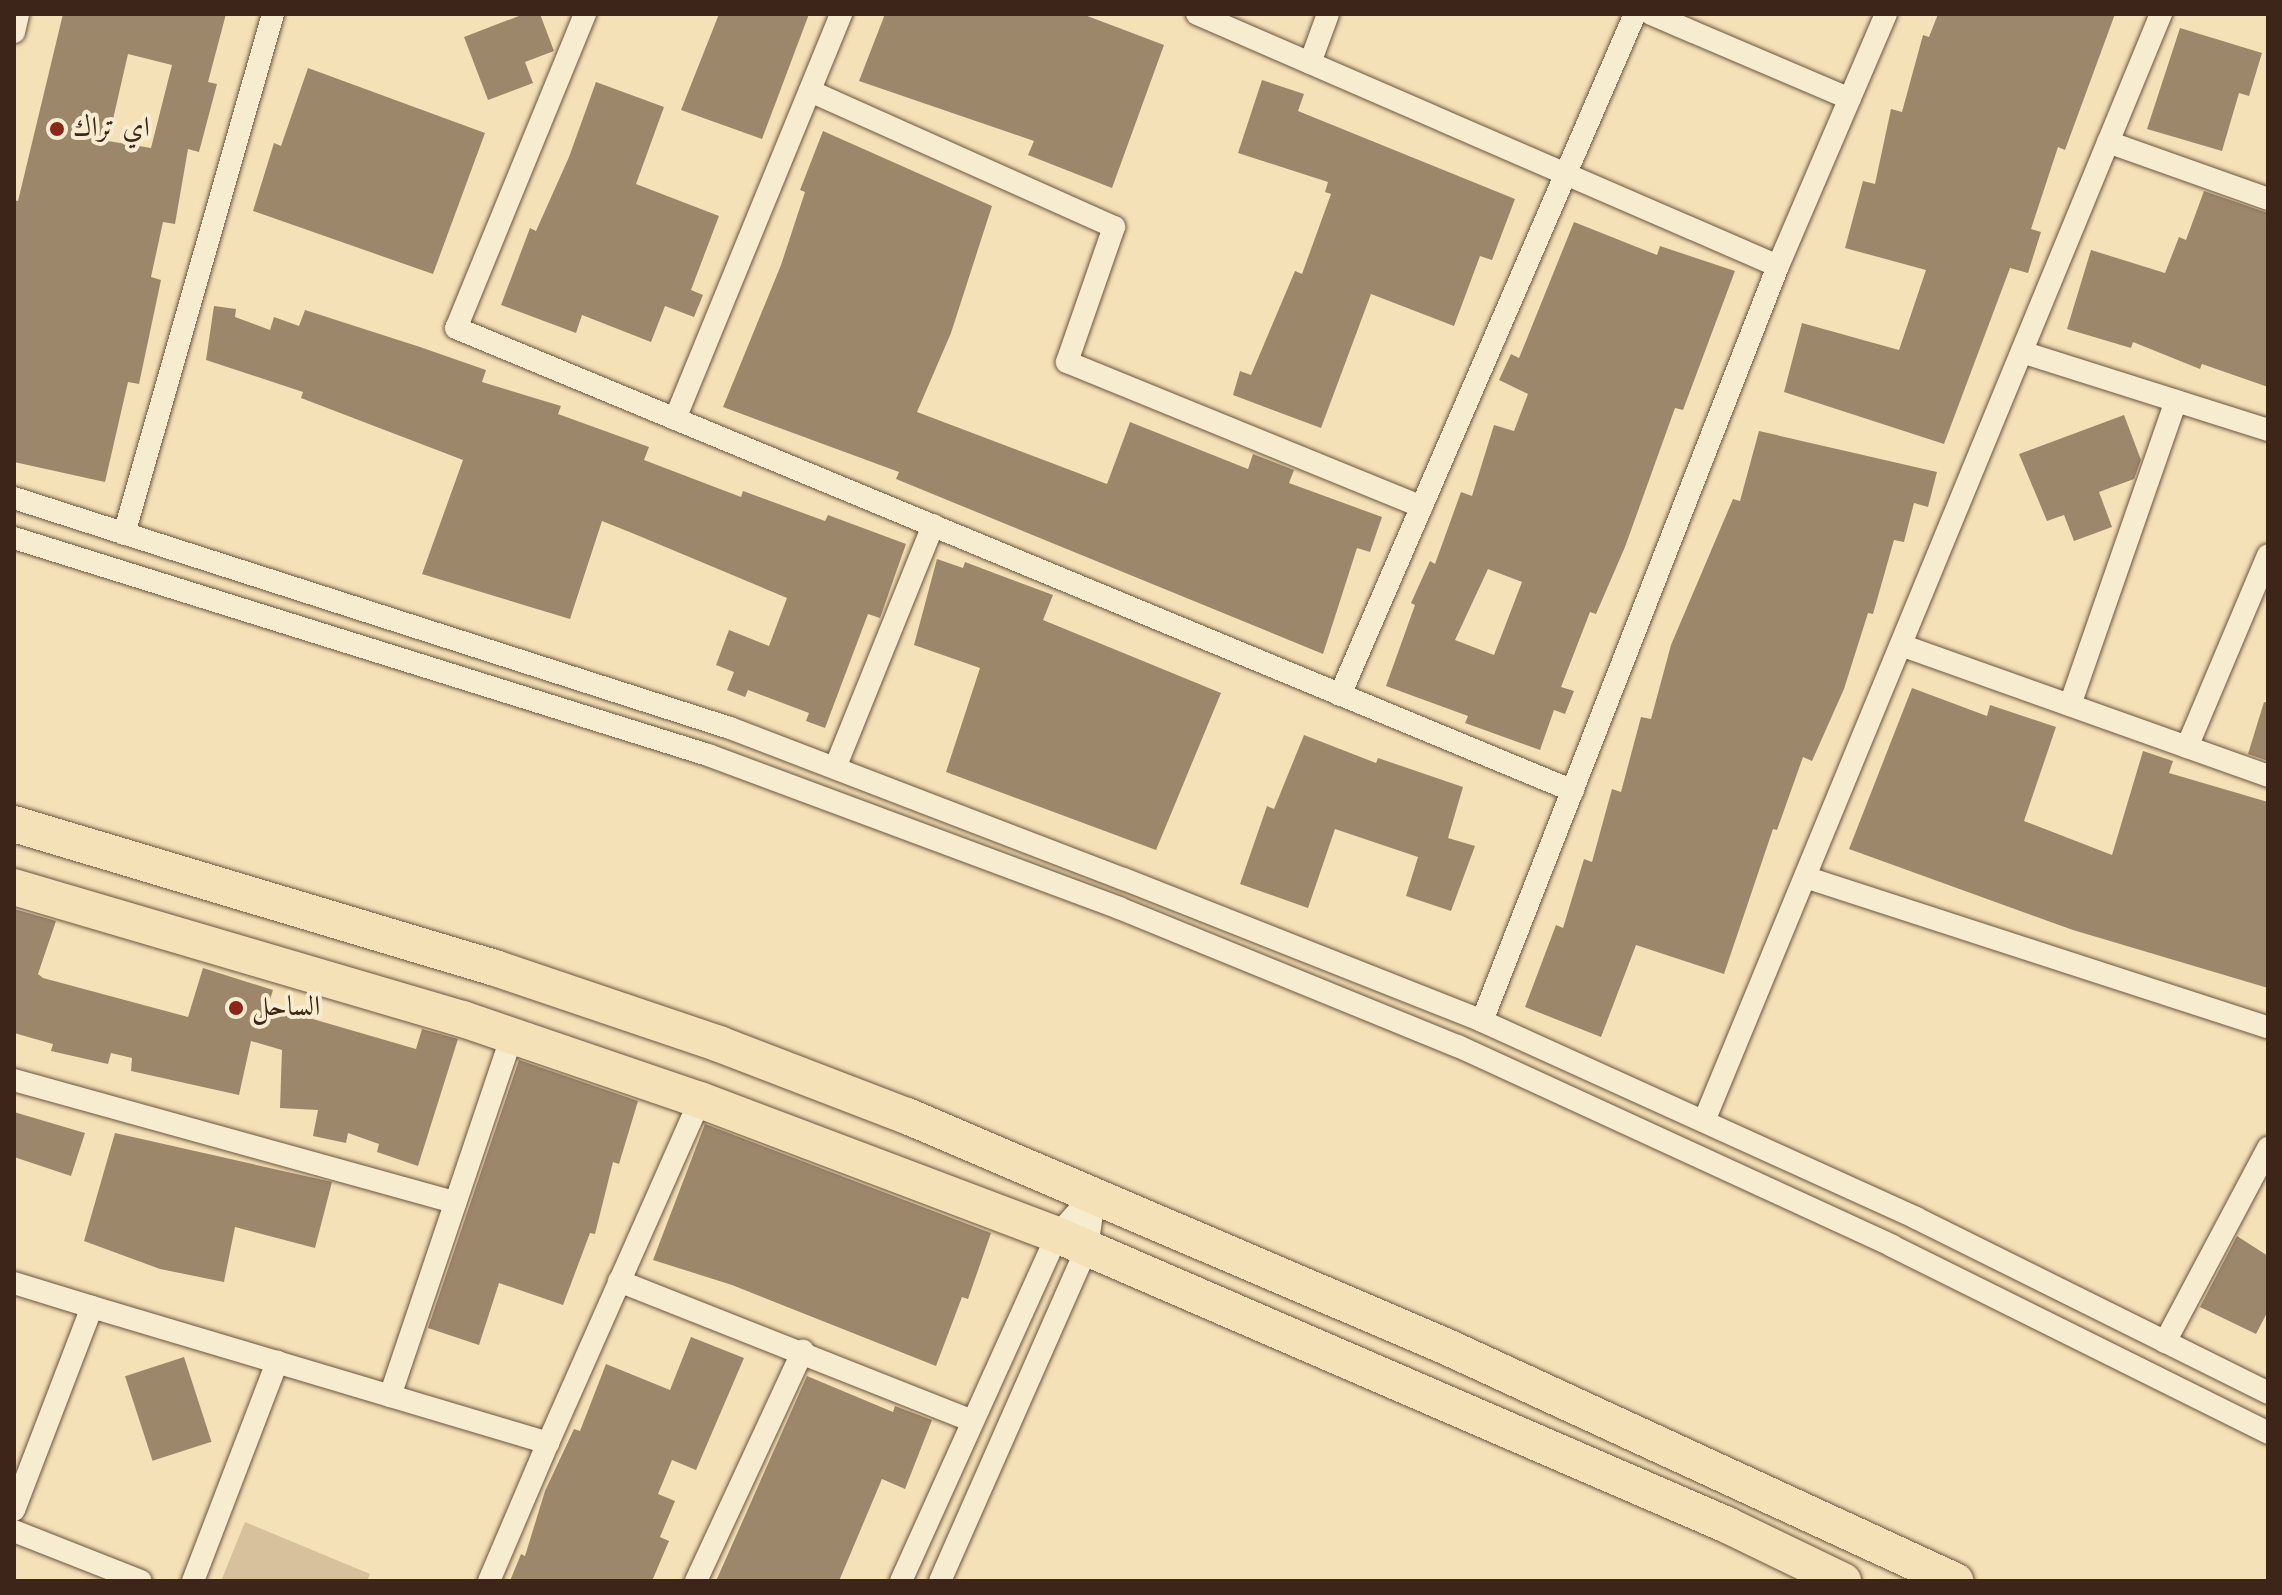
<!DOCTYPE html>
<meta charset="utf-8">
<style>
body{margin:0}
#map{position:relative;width:2282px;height:1595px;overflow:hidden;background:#f5e1b7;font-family:"Old Standard TT",Amiri,serif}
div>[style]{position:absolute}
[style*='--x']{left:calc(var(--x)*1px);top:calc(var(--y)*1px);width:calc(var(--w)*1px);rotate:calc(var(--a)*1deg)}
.green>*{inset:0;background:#d6c19c}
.building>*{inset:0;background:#9d876b;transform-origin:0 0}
.roads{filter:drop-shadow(0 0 2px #6b5540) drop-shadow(0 0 2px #6b5540)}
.street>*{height:22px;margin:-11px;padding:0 11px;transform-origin:11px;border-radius:11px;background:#f8ecd0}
.primary>*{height:36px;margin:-18px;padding:0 18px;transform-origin:18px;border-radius:18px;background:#f5e1b7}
.dots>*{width:22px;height:22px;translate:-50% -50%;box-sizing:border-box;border:4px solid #f8ecd0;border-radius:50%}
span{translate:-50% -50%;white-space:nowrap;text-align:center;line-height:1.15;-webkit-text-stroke:8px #f8ecd0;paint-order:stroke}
.poi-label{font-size:28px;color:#3d2619}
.left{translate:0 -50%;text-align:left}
.frame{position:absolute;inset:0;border:16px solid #3d2619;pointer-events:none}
</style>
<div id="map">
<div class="green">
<div style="clip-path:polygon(245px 1522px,370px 1574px,367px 1581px,221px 1581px)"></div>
</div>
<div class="building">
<div style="clip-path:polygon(evenodd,63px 14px,226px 14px,208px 82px,217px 84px,199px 152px,188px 149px,175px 224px,163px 222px,151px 277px,161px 280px,139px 384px,128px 382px,105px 482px,14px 462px,14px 200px,18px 201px,63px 14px,128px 54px,172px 65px,151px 148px,108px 141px,128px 54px)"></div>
<div style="clip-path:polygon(524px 14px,540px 14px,554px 51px,525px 62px,533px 83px,488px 100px,464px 37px)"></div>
<div style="clip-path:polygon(719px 14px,809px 14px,762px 139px,681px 110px)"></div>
<div style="clip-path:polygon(885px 14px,1082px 14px,1164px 45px,1112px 188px,1028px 155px,1034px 141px,859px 81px)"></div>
<div style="clip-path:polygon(1938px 14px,2115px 14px,2065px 150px,2058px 147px,2031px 229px,2041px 232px,2028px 273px,2010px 268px,1944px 444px,1784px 392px,1802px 323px,1899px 350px,1926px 270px,1845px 248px,1863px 181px,1875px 184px,1891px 109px,1902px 112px,1923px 35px,1929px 37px)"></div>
<div style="clip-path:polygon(2180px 28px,2262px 53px,2249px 96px,2239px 93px,2222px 151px,2147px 129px)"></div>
<div style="clip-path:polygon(308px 68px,485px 133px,433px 274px,253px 211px,274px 143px,281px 146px)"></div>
<div style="clip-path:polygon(1262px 80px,1304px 94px,1298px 111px,1515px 199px,1492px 260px,1480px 256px,1454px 326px,1371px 294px,1321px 428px,1233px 395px,1240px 371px,1251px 375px,1295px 271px,1302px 274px,1331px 194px,1325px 192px,1328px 182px,1238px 153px)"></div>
<div style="clip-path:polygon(596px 82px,664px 107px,636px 184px,719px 216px,691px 290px,703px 295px,694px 317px,665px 306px,651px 342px,582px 315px,576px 333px,501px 305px,530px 228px,536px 231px,569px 157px)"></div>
<div style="clip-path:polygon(823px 131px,992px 206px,951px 333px,917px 412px,1107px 484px,1130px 422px,1248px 469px,1253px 454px,1294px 470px,1289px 483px,1382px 517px,1370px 552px,1357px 548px,1323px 654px,896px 479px,899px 472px,723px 407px,781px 265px,805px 192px,800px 190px)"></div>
<div style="clip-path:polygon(2204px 191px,2268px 213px,2268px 387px,2202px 364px,2200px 369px,2133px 342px,2131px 348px,2067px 329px,2091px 250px,2165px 273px,2179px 237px,2186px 240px)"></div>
<div style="clip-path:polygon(evenodd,1574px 222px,1657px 255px,1660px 246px,1735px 271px,1683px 410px,1675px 408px,1625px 547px,1596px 614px,1590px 612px,1561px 687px,1574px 691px,1565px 714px,1554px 710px,1540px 750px,1465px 723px,1468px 716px,1386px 686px,1415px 605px,1411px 603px,1430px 561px,1435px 564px,1461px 492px,1472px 496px,1494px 425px,1514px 431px,1528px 394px,1499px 380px,1511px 354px,1519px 358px,1574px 222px,1488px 569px,1522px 582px,1494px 655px,1455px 640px,1488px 569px)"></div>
<div style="clip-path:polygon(214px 306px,236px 309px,235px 317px,270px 330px,274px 317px,299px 326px,305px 310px,420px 347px,486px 370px,482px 382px,561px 406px,558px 414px,649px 447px,644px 460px,741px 497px,743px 491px,825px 521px,828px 515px,906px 544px,880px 618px,868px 614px,825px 728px,806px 721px,809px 713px,748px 690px,745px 697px,727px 690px,734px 672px,716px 665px,729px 630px,769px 646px,787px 598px,632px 533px,602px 521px,570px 619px,422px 574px,463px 460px,301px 398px,303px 392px,206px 360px)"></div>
<div style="clip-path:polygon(2124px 415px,2141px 460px,2134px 479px,2099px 492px,2112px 527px,2074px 541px,2064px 515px,2047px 521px,2019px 454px)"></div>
<div style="clip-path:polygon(1759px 431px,1937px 472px,1928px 507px,1914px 503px,1904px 542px,1894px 540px,1873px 614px,1868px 613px,1844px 689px,1812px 761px,1803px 757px,1777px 830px,1773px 829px,1724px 974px,1636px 945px,1601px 1037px,1525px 1007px,1556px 925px,1563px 928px,1584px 859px,1592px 862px,1612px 789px,1621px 792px,1641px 717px,1651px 719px,1671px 645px,1733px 499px,1740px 501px)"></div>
<div style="clip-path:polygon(937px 559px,963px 568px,965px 562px,1053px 595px,1043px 620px,1221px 693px,1156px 850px,946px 772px,980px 668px,914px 645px)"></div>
<div style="clip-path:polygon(1912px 688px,1987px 716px,1990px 705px,2056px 727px,2024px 821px,2112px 855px,2143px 751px,2173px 761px,2169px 773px,2268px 802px,2268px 988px,2073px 930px,1849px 849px)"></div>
<div style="clip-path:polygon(2264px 702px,2268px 703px,2268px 761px,2248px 754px)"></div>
<div style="clip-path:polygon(1304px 735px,1376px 763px,1378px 758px,1463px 787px,1448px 838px,1475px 846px,1451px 911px,1406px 896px,1418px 857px,1335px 829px,1308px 908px,1240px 884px,1267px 806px,1274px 809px)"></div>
<div style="clip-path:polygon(14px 909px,56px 921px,38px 974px,43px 978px,188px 1017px,203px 968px,273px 990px,268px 1006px,416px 1049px,422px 1029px,458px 1039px,418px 1166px,377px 1152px,379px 1144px,348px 1133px,346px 1143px,313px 1136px,318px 1110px,280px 1108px,282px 1050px,251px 1041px,239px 1095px,131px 1071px,132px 1058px,111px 1053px,108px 1064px,51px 1051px,53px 1044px,14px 1033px)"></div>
<div style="clip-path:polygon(519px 1060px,638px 1101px,619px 1164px,613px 1162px,595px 1234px,590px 1233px,563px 1305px,499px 1283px,479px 1345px,428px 1328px)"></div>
<div style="clip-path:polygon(14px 1112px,85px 1133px,71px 1176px,14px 1157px)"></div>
<div style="clip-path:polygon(705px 1124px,991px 1233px,968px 1299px,962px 1297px,936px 1366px,732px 1285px,653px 1260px)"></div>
<div style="clip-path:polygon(115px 1133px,332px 1182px,315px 1248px,235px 1227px,224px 1282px,160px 1269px,84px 1241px)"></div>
<div style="clip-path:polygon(2237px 1236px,2268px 1256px,2268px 1311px,2256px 1334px,2200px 1307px)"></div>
<div style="clip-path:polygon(691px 1337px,744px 1358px,696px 1470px,672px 1460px,658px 1494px,675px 1501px,660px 1537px,669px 1541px,652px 1581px,510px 1581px,521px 1554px,525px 1556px,545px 1491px,574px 1429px,580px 1431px,606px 1364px,670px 1390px)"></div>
<div style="left:184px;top:1357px;width:89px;height:62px;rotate:72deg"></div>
<div style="clip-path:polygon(807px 1376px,893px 1412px,895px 1406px,932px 1420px,905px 1489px,882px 1479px,839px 1581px,716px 1581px)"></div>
</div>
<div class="roads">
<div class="street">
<div style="--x:585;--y:14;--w:339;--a:112.3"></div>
<div style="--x:456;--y:328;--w:1209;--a:22.51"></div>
<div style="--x:1197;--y:14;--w:633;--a:23.45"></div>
<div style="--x:1651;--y:14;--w:216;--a:23.1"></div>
<div style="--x:14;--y:32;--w:18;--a:-77"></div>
<div style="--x:1310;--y:63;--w:52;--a:-69.8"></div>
<div style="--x:810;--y:91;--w:333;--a:24.1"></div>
<div style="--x:1114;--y:227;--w:143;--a:109.2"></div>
<div style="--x:1067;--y:362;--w:383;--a:22.2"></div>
<div style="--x:2108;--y:142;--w:170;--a:19.6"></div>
<div style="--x:2022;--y:352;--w:258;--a:17.6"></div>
<div style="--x:675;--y:419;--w:438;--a:-67.7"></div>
<div style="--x:14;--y:498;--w:752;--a:17.81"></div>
<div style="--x:730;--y:728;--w:422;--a:21"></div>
<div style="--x:1124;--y:879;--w:385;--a:21.6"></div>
<div style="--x:1482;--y:1021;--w:477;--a:24.4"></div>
<div style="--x:1916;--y:1218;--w:393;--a:26.4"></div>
<div style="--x:124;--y:534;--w:541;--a:-74.01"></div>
<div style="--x:14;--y:538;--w:727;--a:17.36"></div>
<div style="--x:708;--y:755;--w:439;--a:20.4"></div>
<div style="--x:1119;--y:908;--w:366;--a:22.2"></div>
<div style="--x:1458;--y:1046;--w:478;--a:24.7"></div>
<div style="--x:1892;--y:1246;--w:420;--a:26.4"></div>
<div style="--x:1901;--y:645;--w:390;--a:19.6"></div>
<div style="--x:1340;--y:695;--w:742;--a:-66.58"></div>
<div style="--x:2070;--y:705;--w:322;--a:-70.8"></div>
<div style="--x:2187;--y:747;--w:208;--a:-67.1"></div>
<div style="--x:835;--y:768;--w:262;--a:-68"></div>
<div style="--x:1805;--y:877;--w:487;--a:18"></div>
<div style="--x:1482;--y:1021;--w:811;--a:-68.59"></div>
<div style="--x:1778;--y:266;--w:274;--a:-66.8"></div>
<div style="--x:14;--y:1080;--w:458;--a:15.5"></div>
<div style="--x:1704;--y:1121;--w:1198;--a:-67.57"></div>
<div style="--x:619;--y:1281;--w:380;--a:21.6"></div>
<div style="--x:14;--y:1283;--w:82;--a:17.1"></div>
<div style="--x:2165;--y:1342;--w:220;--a:-62"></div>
<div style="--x:390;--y:1396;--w:380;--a:-71.3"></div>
<div style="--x:14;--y:1510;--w:217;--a:-69"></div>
<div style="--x:92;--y:1307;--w:476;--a:16.6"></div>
<div style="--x:548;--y:1443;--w:375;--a:-66.1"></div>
<div style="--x:14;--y:1531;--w:136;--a:21.5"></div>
<div style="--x:193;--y:1581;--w:235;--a:-69"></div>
<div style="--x:489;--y:1581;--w:150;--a:-66.9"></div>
<div style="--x:696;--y:1581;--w:254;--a:-65.1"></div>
<div style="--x:901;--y:1581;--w:380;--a:-65.7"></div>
<div style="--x:1057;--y:1235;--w:57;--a:-47.9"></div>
<div style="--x:940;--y:1581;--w:365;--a:-66.2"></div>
<div style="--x:1087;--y:1247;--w:54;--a:-81.4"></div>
</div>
<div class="primary">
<div style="--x:14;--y:824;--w:502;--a:16.67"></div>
<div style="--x:495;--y:968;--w:237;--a:18.7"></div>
<div style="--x:719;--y:1044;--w:201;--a:21"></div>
<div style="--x:907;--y:1116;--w:585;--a:23.15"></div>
<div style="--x:1445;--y:1346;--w:562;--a:24.74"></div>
<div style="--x:14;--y:887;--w:468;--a:16.4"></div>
<div style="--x:463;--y:1019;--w:250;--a:18.9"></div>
<div style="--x:700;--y:1100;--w:382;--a:20.7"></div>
<div style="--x:1057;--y:1235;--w:730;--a:23.4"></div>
<div style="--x:1727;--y:1525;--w:129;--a:25.8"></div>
</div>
</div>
<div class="dots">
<div style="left:57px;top:129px;background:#8f2418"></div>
<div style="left:236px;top:1008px;background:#8f2418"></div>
</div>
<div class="poi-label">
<span class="left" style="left:73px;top:129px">اي تراك</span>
<span class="left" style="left:252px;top:1008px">الساحل</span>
</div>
<div class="frame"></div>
</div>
